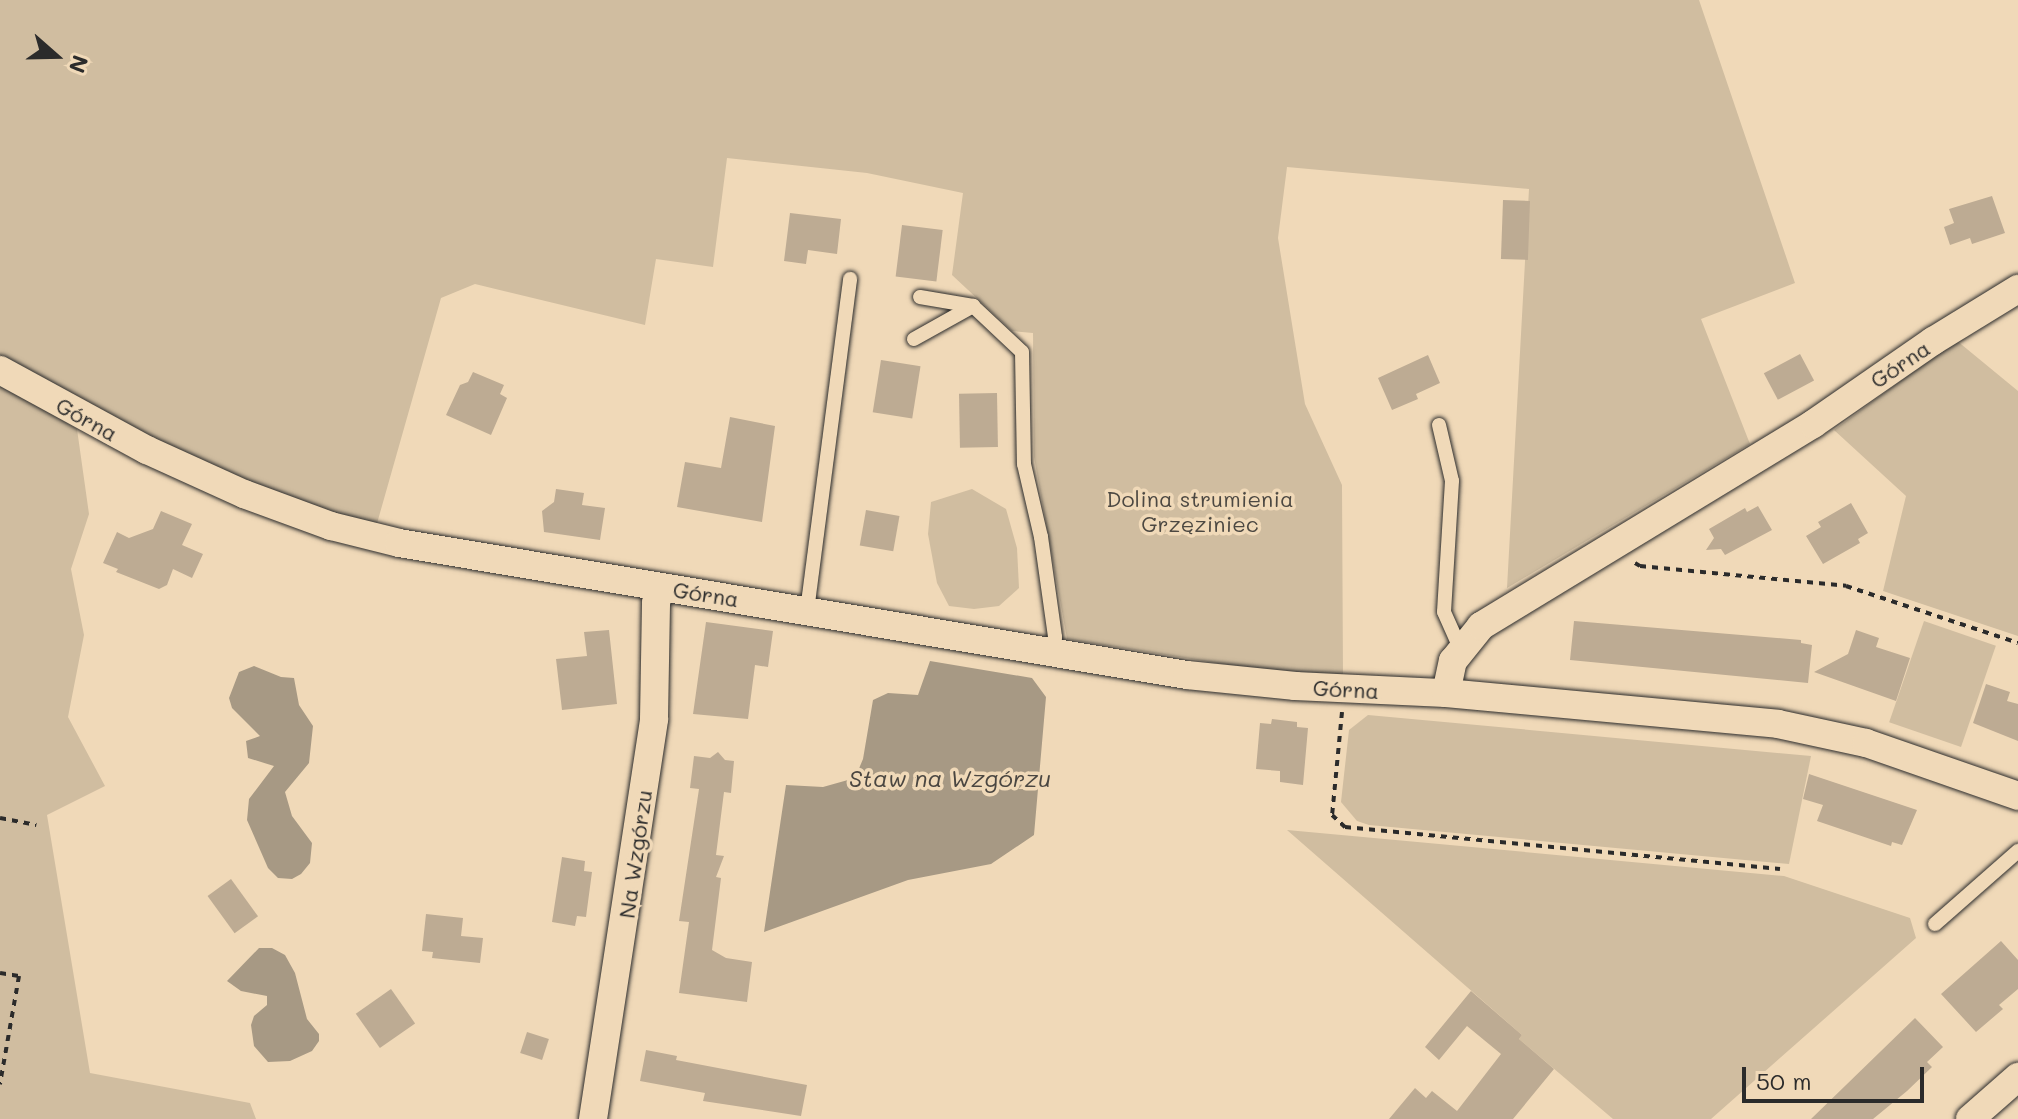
<!DOCTYPE html>
<meta charset="utf-8">
<style>
body{margin:0}
#map{position:relative;width:2018px;height:1119px;overflow:hidden;background:#f0d9b8;font-family:Mali,sans-serif}
div>[style]{position:absolute}
[style*='--x']{left:calc(var(--x)*1px);top:calc(var(--y)*1px);width:calc(var(--w)*1px);rotate:calc(var(--a)*1deg)}
.green>*{inset:0;background:#d0bda0;transform-origin:0 0}
.water>*{inset:0;background:#a79984}
.building>*{inset:0;background:#bdab93;transform-origin:0 0}
.path>*{height:4px;margin-top:-2px;transform-origin:0;background:repeating-linear-gradient(90deg,#2b2b2b 0 6px,transparent 0 12px)}
.roads{filter:drop-shadow(0 0 2px #2b2b2b) drop-shadow(0 0 2px #2b2b2b)}
.lane>*{height:14px;margin:-7px;padding:0 7px;transform-origin:7px;border-radius:7px;background:#f0d9b8}
.street>*{height:28px;margin:-14px;padding:0 14px;transform-origin:14px;border-radius:14px;background:#f0d9b8}
span{translate:-50% -50%;white-space:nowrap;text-align:center;line-height:1.15;-webkit-text-stroke:7px #f0d9b8;paint-order:stroke}
.street-label{font-size:22px;color:#2b2b2b}
.park-label{font-size:22px;color:#4c4842}
.water-label{font-size:24px;color:#4a4641;font-style:italic}
.north{position:absolute;left:16px;top:16px;width:80px;height:80px;-webkit-text-stroke:6px #f0d9b8;paint-order:stroke;rotate:110deg;font-size:22px;font-weight:700;line-height:32px;text-align:center;color:#2b2b2b}
.north::after{content:'';display:block;margin:auto;width:28px;height:36px;background:#2b2b2b;clip-path:polygon(50% 0,100% 100%,50% 72%,0 100%)}
.scale{position:absolute;left:1742px;top:1067px;width:182px;height:36px;box-sizing:border-box;border:4px solid #2b2b2b;border-top:0;padding-left:10px;font-size:24px;line-height:28px;white-space:nowrap;color:#2b2b2b;-webkit-text-stroke:6px #f0d9b8;paint-order:stroke}
</style>
<div id="map">
<div class="green">
<div style="clip-path:polygon(0 0,1699px 0,1795px 283px,1701px 319px,1750px 444px,1507px 588px,1529px 189px,1287px 167px,1278px 238px,1305px 404px,1342px 485px,1343px 676px,1312px 678px,1204px 661px,1067px 639px,1034px 457px,1033px 333px,1012px 331px,952px 275px,963px 193px,867px 173px,727px 158px,713px 267px,656px 259px,645px 325px,475px 284px,441px 298px,376px 527px,278px 496px,82px 406px,0 356px)"></div>
<div style="clip-path:polygon(1956px 340px,2018px 391px,2018px 636px,1883px 591px,1906px 496px,1834px 430px)"></div>
<div style="clip-path:polygon(0 384px,77px 429px,89px 514px,71px 569px,84px 635px,68px 717px,105px 786px,47px 815px,90px 1073px,250px 1103px,256px 1119px,0 1119px)"></div>
<div style="clip-path:polygon(972px 489px,1006px 509px,1017px 548px,1019px 588px,999px 606px,974px 609px,949px 606px,937px 583px,928px 534px,931px 502px)"></div>
<div style="left:1924px;top:621px;width:76px;height:107px;rotate:19deg"></div>
<div style="clip-path:polygon(1368px 715px,1811px 756px,1789px 864px,1369px 825px,1357px 821px,1341px 802px,1349px 730px)"></div>
<div style="clip-path:polygon(1287px 830px,1784px 876px,1910px 918px,1916px 938px,1711px 1119px,1613px 1119px,1519px 1039px,1522px 1035px)"></div>
</div>
<div class="water">
<div style="clip-path:polygon(930px 661px,1032px 678px,1046px 697px,1034px 835px,991px 864px,908px 880px,764px 932px,786px 785px,823px 787px,855px 778px,863px 759px,873px 700px,888px 693px,918px 695px)"></div>
<div style="clip-path:polygon(254px 666px,281px 677px,294px 678px,299px 705px,313px 726px,309px 763px,285px 792px,292px 816px,312px 843px,310px 863px,301px 874px,292px 879px,278px 878px,268px 868px,247px 820px,249px 799px,274px 766px,248px 758px,246px 741px,260px 736px,232px 708px,229px 698px,239px 672px)"></div>
<div style="clip-path:polygon(259px 948px,272px 948px,285px 955px,295px 973px,307px 1019px,319px 1034px,319px 1041px,312px 1051px,290px 1061px,268px 1062px,254px 1046px,251px 1025px,254px 1016px,267px 1005px,267px 996px,241px 991px,227px 981px)"></div>
</div>
<div class="building">
<div style="clip-path:polygon(1992px 196px,2005px 233px,1972px 244px,1970px 238px,1950px 245px,1944px 227px,1954px 223px,1949px 209px)"></div>
<div style="left:1503px;top:200px;width:27px;height:59px;rotate:2deg"></div>
<div style="clip-path:polygon(790px 213px,841px 219px,837px 254px,808px 250px,806px 264px,784px 261px)"></div>
<div style="left:902px;top:225px;width:41px;height:52px;rotate:7deg"></div>
<div style="left:1800px;top:354px;width:30px;height:41px;rotate:62deg"></div>
<div style="clip-path:polygon(1428px 355px,1440px 383px,1416px 394px,1418px 399px,1392px 410px,1378px 378px)"></div>
<div style="left:881px;top:360px;width:40px;height:53px;rotate:9deg"></div>
<div style="clip-path:polygon(473px 372px,504px 385px,500px 394px,507px 398px,491px 435px,446px 415px,460px 385px,468px 382px)"></div>
<div style="left:997px;top:393px;width:54px;height:38px;rotate:89deg"></div>
<div style="clip-path:polygon(730px 417px,775px 426px,762px 522px,677px 507px,685px 462px,721px 468px)"></div>
<div style="clip-path:polygon(556px 489px,584px 493px,582px 505px,605px 508px,600px 540px,544px 532px,542px 511px,554px 502px)"></div>
<div style="clip-path:polygon(1851px 503px,1868px 533px,1858px 539px,1860px 543px,1823px 564px,1806px 536px,1821px 527px,1818px 522px)"></div>
<div style="clip-path:polygon(1758px 506px,1772px 530px,1725px 555px,1721px 549px,1706px 550px,1714px 538px,1709px 529px,1745px 508px,1747px 512px)"></div>
<div style="left:866px;top:510px;width:34px;height:36px;rotate:10deg"></div>
<div style="clip-path:polygon(161px 511px,192px 524px,182px 545px,203px 554px,192px 578px,173px 569px,167px 585px,159px 589px,116px 572px,118px 569px,103px 563px,117px 532px,129px 538px,153px 529px)"></div>
<div style="clip-path:polygon(1574px 621px,1801px 640px,1801px 643px,1812px 645px,1808px 683px,1570px 660px)"></div>
<div style="clip-path:polygon(706px 622px,773px 631px,768px 667px,755px 665px,748px 719px,693px 714px)"></div>
<div style="clip-path:polygon(609px 630px,617px 704px,562px 710px,556px 659px,587px 656px,584px 632px)"></div>
<div style="clip-path:polygon(1856px 630px,1879px 638px,1876px 647px,1910px 658px,1896px 701px,1814px 672px,1848px 654px)"></div>
<div style="clip-path:polygon(1986px 684px,2010px 692px,2007px 701px,2018px 704px,2018px 741px,1973px 723px)"></div>
<div style="clip-path:polygon(1272px 719px,1297px 722px,1297px 727px,1308px 728px,1303px 785px,1280px 782px,1280px 771px,1256px 769px,1260px 723px,1271px 724px)"></div>
<div style="clip-path:polygon(718px 752px,725px 760px,734px 761px,731px 793px,724px 792px,716px 855px,724px 856px,716px 877px,721px 878px,712px 950px,726px 958px,752px 962px,747px 1002px,679px 993px,689px 922px,679px 921px,699px 789px,690px 788px,694px 756px,710px 758px)"></div>
<div style="clip-path:polygon(1809px 774px,1917px 810px,1902px 845px,1892px 842px,1891px 846px,1817px 821px,1823px 805px,1803px 799px)"></div>
<div style="clip-path:polygon(562px 857px,585px 861px,584px 871px,592px 872px,586px 917px,577px 916px,575px 926px,552px 922px)"></div>
<div style="left:231px;top:879px;width:46px;height:29px;rotate:54deg"></div>
<div style="clip-path:polygon(426px 914px,463px 918px,461px 936px,483px 938px,480px 963px,432px 958px,433px 952px,422px 951px)"></div>
<div style="clip-path:polygon(2001px 941px,2018px 960px,2018px 989px,1999px 1005px,2003px 1009px,1976px 1032px,1941px 994px)"></div>
<div style="left:391px;top:989px;width:42px;height:43px;rotate:55deg"></div>
<div style="clip-path:polygon(1471px 991px,1522px 1035px,1519px 1039px,1554px 1069px,1513px 1119px,1389px 1119px,1415px 1088px,1426px 1098px,1432px 1091px,1457px 1111px,1501px 1054px,1467px 1026px,1439px 1060px,1425px 1047px)"></div>
<div style="clip-path:polygon(1915px 1018px,1943px 1047px,1927px 1062px,1932px 1067px,1907px 1091px,1873px 1119px,1811px 1119px)"></div>
<div style="left:527px;top:1032px;width:23px;height:22px;rotate:18deg"></div>
<div style="clip-path:polygon(646px 1050px,677px 1056px,676px 1060px,807px 1085px,801px 1116px,703px 1101px,705px 1093px,640px 1081px)"></div>
</div>
<div class="path">
<div style="--x:1635;--y:563;--w:6;--a:31"></div>
<div style="--x:1640;--y:566;--w:207;--a:5.5"></div>
<div style="--x:1846;--y:586;--w:181;--a:18.3"></div>
<div style="--x:1342;--y:712;--w:103;--a:95.5"></div>
<div style="--x:1332;--y:815;--w:18;--a:43"></div>
<div style="--x:1345;--y:827;--w:437;--a:5.5"></div>
<div style="--x:0;--y:818;--w:37;--a:11"></div>
<div style="--x:0;--y:973;--w:19;--a:9"></div>
<div style="--x:19;--y:976;--w:110;--a:100"></div>
</div>
<div class="roads">
<div class="lane">
<div style="--x:920;--y:297;--w:54;--a:9.6"></div>
<div style="--x:973;--y:306;--w:67;--a:43.2"></div>
<div style="--x:1022;--y:352;--w:112;--a:89"></div>
<div style="--x:1024;--y:464;--w:75;--a:76.9"></div>
<div style="--x:1041;--y:537;--w:101;--a:82"></div>
<div style="--x:1055;--y:637;--w:15;--a:98"></div>
<div style="--x:914;--y:339;--w:68;--a:-29.2"></div>
<div style="--x:1439;--y:425;--w:57;--a:76.9"></div>
<div style="--x:1452;--y:481;--w:131;--a:93.5"></div>
<div style="--x:1444;--y:612;--w:39;--a:66"></div>
<div style="--x:807;--y:611;--w:335;--a:-82.6"></div>
<div style="--x:1935;--y:924;--w:111;--a:-41.3"></div>
</div>
<div class="street">
<div style="--x:0;--y:370;--w:167;--a:28.6"></div>
<div style="--x:147;--y:450;--w:107;--a:24.4"></div>
<div style="--x:244;--y:494;--w:93;--a:20.2"></div>
<div style="--x:331;--y:526;--w:70;--a:14"></div>
<div style="--x:399;--y:543;--w:799;--a:9.51"></div>
<div style="--x:1187;--y:675;--w:109;--a:5.8"></div>
<div style="--x:1295;--y:686;--w:151;--a:2.7"></div>
<div style="--x:1446;--y:693;--w:333;--a:5.3"></div>
<div style="--x:1778;--y:724;--w:90;--a:12.2"></div>
<div style="--x:1866;--y:743;--w:161;--a:19.2"></div>
<div style="--x:1446;--y:693;--w:33;--a:-78"></div>
<div style="--x:1453;--y:661;--w:45;--a:-51.3"></div>
<div style="--x:1481;--y:626;--w:389;--a:-31.3"></div>
<div style="--x:1813;--y:424;--w:146;--a:-34.7"></div>
<div style="--x:1933;--y:341;--w:100;--a:-31.5"></div>
<div style="--x:593;--y:1119;--w:405;--a:-81.3"></div>
<div style="--x:654;--y:719;--w:116;--a:-89"></div>
<div style="--x:656;--y:603;--w:16;--a:-76"></div>
<div style="--x:1970;--y:1119;--w:64;--a:-41.2"></div>
</div>
</div>
<div class="street-label">
<span style="left:1900px;top:364px;rotate:-34deg">Górna</span>
<span style="left:87px;top:419px;rotate:29deg">Górna</span>
<span style="left:706px;top:594px;rotate:9deg">Górna</span>
<span style="left:1346px;top:689px;rotate:3deg">Górna</span>
<span style="left:635px;top:854px;rotate:-82deg">Na Wzgórzu</span>
</div>
<div class="park-label">
<span style="left:1200px;top:511px">Dolina strumienia<br>Grzęziniec</span>
</div>
<div class="water-label">
<span style="left:950px;top:778px">Staw na Wzgórzu</span>
</div>
<div class="north">N</div>
<div class="scale">50 m</div>
</div>
